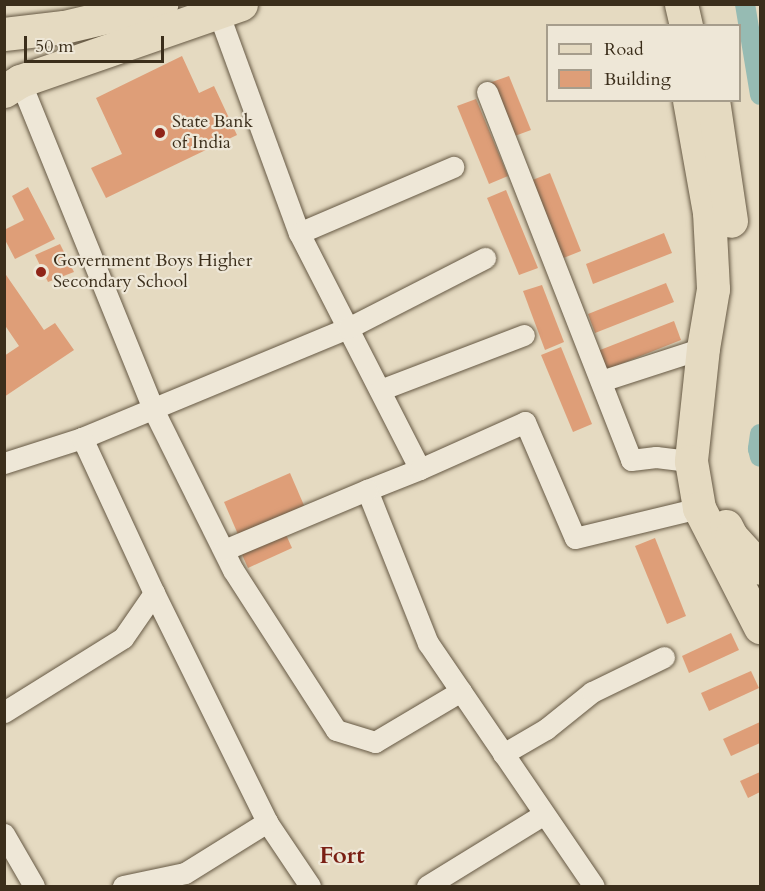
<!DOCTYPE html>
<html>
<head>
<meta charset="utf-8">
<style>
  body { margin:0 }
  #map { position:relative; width:765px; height:891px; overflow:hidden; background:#e5dac1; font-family:Cardo,serif }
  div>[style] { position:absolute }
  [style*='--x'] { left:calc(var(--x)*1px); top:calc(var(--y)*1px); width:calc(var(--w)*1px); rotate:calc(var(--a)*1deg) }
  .canal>* { height:20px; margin:-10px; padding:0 10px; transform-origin:10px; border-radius:10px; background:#96bbb3 }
  .building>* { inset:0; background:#de9e78 }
  .roads { filter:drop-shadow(0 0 2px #665944) drop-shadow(0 0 2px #665944) }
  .minor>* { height:21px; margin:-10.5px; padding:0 10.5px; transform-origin:10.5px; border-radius:10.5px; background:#eee7d7 }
  .primary>* { height:33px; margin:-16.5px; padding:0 16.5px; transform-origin:16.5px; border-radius:16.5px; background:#e5dac1 }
  .dots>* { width:16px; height:16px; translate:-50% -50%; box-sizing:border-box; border:3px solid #eee7d7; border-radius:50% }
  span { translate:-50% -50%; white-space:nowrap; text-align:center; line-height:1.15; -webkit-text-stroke:4.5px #eee7d7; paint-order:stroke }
  .poi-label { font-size:18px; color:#3b2e1b }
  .left { translate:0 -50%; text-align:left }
  .district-label { font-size:24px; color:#7a1f14; font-weight:700 }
  .frame { position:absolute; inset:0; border:6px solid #3b2e1b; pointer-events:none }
  .legend { position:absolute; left:546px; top:24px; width:195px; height:78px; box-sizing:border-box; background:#eee7d7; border:2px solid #a69d8c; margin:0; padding:8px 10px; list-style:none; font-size:18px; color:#3b2e1b }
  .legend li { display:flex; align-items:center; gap:12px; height:30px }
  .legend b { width:30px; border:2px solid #a69d8c }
  .scale { position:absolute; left:24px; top:36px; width:140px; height:27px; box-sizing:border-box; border:3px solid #3b2e1b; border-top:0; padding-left:8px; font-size:18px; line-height:21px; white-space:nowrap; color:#3b2e1b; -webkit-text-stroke:4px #eee7d7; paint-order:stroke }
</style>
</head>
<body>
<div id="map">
  <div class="canal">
    <div style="--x:745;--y:4;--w:92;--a:80.6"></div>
    <div style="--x:760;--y:434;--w:15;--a:98"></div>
    <div style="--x:758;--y:449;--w:8;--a:76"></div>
  </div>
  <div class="building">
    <div style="clip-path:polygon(182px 56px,199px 93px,214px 86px,237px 135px,106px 198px,91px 168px,122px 154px,96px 98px)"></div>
    <div style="clip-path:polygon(509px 76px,531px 130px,512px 137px,489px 83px)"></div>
    <div style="clip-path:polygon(476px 99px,508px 176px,489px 184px,457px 106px)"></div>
    <div style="clip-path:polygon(550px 173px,581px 251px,561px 259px,530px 181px)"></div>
    <div style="clip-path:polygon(28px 187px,55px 239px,15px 259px,4px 238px,4px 230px,24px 220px,12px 196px)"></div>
    <div style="clip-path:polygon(506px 190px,538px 268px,519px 275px,487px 198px)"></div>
    <div style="clip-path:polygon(664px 233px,672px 253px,593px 284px,586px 264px)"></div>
    <div style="clip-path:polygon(60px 244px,74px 272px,48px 282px,35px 255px)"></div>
    <div style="clip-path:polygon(4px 272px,44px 330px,55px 323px,74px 350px,4px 397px,4px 356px,19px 346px,4px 324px)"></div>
    <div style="clip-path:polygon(666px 283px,674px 302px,595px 333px,588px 314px)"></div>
    <div style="clip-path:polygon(542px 285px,564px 342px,545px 350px,523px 291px)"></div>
    <div style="clip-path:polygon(674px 321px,681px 340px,603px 371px,595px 352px)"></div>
    <div style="clip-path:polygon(561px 347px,592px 424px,573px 432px,541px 355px)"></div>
    <div style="clip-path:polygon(290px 473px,306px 510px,240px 539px,224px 502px)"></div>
    <div style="clip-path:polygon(283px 528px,292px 548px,248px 568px,239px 548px)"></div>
    <div style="clip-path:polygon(655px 538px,686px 616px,667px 624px,635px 546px)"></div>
    <div style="clip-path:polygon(731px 633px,739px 650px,689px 673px,682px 656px)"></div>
    <div style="clip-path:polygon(751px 671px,759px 688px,709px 711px,701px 693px)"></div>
    <div style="clip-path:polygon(760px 722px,760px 743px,731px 756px,723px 739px)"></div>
    <div style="clip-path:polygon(760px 772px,760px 792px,748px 798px,740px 781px)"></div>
  </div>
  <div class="roads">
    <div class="minor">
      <div style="--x:218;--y:12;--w:235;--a:69.9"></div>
      <div style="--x:299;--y:233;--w:265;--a:62.9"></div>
      <div style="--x:420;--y:469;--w:57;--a:158.4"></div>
      <div style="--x:367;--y:490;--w:165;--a:68.3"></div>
      <div style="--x:428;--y:643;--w:294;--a:55.7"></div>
      <div style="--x:20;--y:81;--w:354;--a:67.9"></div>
      <div style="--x:153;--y:409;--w:180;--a:63.6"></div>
      <div style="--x:233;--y:570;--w:190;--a:57.2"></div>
      <div style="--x:336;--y:730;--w:41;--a:17.1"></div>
      <div style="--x:375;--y:742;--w:100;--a:-30.7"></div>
      <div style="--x:487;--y:92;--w:395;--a:68.6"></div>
      <div style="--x:631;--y:460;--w:25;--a:-7"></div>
      <div style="--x:656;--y:457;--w:35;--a:7"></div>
      <div style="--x:299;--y:233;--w:168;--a:-23.2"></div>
      <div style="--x:601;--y:381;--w:107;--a:-17.9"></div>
      <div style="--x:380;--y:390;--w:154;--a:-20.9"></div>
      <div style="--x:4;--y:463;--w:82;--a:-17.8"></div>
      <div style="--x:82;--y:438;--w:288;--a:-22.5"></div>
      <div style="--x:348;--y:328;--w:154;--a:-27.1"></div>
      <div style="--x:420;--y:469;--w:115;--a:-24.1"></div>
      <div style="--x:525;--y:422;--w:126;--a:66.7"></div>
      <div style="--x:575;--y:538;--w:128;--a:-13.6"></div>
      <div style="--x:224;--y:550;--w:155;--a:-22.8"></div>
      <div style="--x:154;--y:593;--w:255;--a:63.7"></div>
      <div style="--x:267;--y:822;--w:77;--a:56.1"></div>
      <div style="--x:4;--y:712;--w:140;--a:-31.9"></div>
      <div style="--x:123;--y:638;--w:55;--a:-55.4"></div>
      <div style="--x:154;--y:593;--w:171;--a:-114.9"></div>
      <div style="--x:503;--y:754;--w:50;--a:-30.2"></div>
      <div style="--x:546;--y:729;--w:59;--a:-38.8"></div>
      <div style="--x:592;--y:692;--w:80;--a:-25.9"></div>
      <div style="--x:4;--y:834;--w:60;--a:60"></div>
      <div style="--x:123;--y:886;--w:63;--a:-11.8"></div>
      <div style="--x:185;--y:873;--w:97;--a:-31.9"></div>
      <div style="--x:427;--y:886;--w:137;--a:-31.6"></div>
    </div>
    <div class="primary">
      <div style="--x:681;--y:4;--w:23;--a:77"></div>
      <div style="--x:4;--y:34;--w:60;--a:-6.7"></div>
      <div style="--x:64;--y:27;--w:100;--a:-13.3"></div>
      <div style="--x:4;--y:91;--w:19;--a:-32"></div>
      <div style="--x:20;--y:81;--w:234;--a:-19.2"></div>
      <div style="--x:689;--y:100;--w:114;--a:79.9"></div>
      <div style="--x:709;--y:212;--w:77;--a:87"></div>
      <div style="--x:713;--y:289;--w:60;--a:99.6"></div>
      <div style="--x:703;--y:348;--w:114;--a:96.1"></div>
      <div style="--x:691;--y:461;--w:48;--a:80.3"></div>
      <div style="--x:699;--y:508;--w:134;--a:62.9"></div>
      <div style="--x:713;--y:100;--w:122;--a:81.5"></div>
      <div style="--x:726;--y:526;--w:11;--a:63"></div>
      <div style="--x:731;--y:536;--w:43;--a:47.8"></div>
    </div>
  </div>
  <div class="dots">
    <div style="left:160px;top:133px;background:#8f2418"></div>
    <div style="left:41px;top:272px;background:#8f2418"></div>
  </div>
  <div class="poi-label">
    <span class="left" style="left:172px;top:133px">State Bank<br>of India</span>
    <span class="left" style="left:53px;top:272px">Government Boys Higher<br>Secondary School</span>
  </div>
  <div class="district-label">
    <span style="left:342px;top:856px">Fort</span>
  </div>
  <div class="frame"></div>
  <ul class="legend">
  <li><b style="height:8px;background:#e5dac1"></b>Road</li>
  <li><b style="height:16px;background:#de9e78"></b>Building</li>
  </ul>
  <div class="scale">50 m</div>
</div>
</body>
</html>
